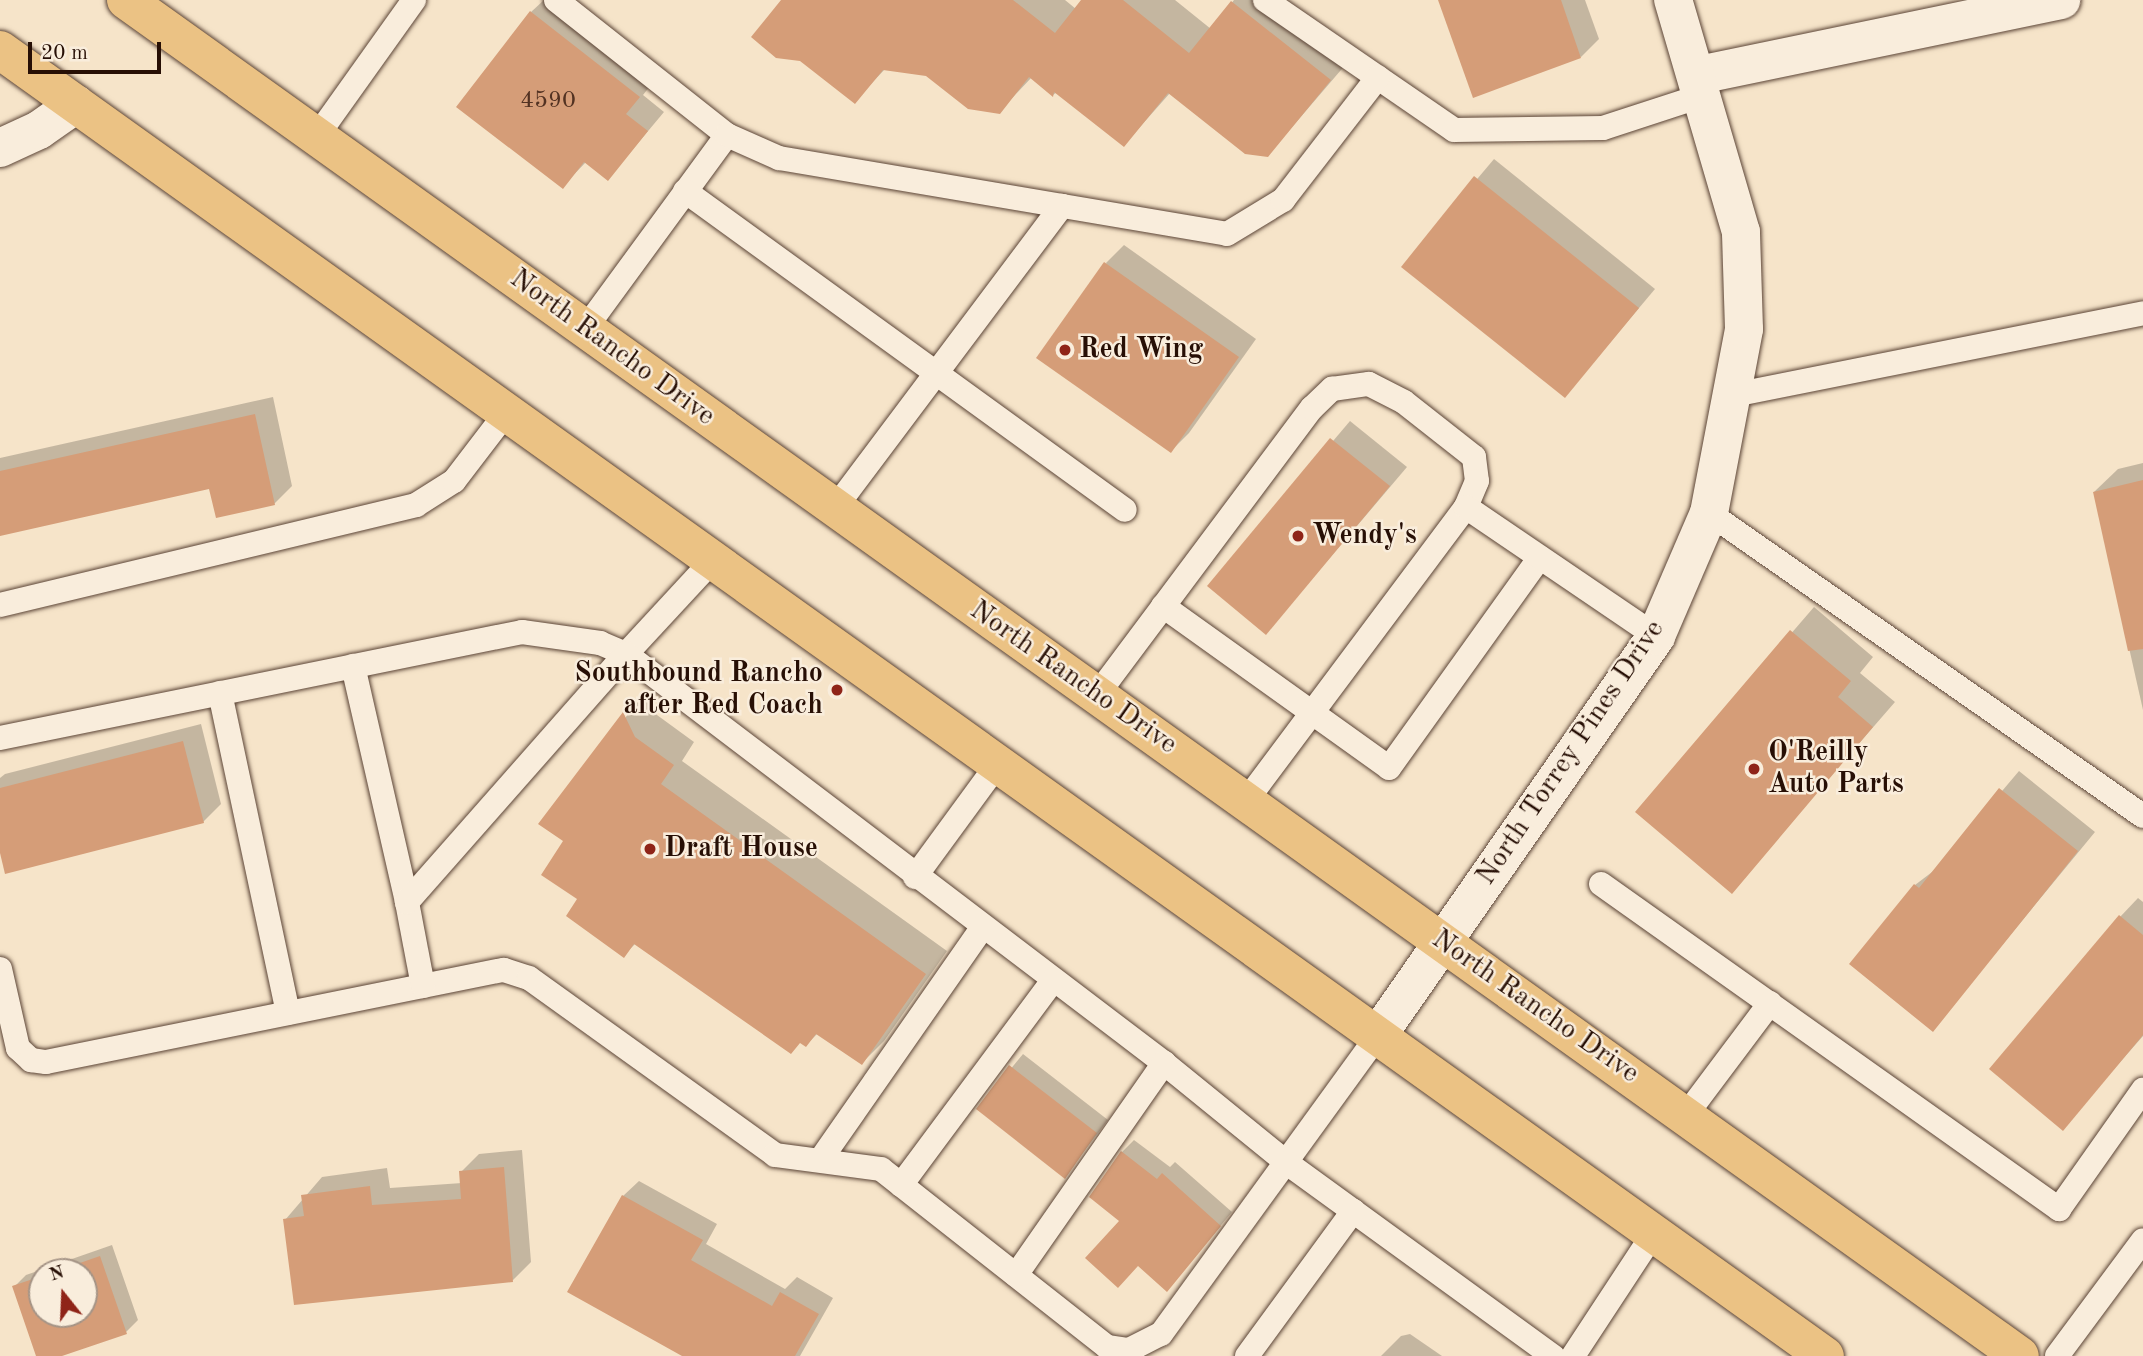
<!DOCTYPE html>
<html>
<head>
<meta charset="utf-8">
<style>
  body { margin:0 }
  #map { position:relative; width:2143px; height:1356px; overflow:hidden; background:#f6e4c9; font-family:"Old Standard TT",serif }
  div>[style] { position:absolute }
  [style*='--x'] { left:calc(var(--x)*1px); top:calc(var(--y)*1px); width:calc(var(--w)*1px); rotate:calc(var(--a)*1deg) }
  .shadow>* { inset:0; background:#0003 }
  .building>* { inset:0; background:#d59d78 }
  .roads { filter:drop-shadow(0 0 2px #5b4436) drop-shadow(0 0 2px #5b4436) }
  .lane>* { height:24px; margin:-12px; padding:0 12px; transform-origin:12px; border-radius:12px; background:#f9eddc }
  .street>* { height:38px; margin:-19px; padding:0 19px; transform-origin:19px; border-radius:19px; background:#f9eddc }
  .secondary>* { height:38px; margin:-19px; padding:0 19px; transform-origin:19px; border-radius:19px; background:#f9eddc }
  .primary>* { height:38px; margin:-19px; padding:0 19px; transform-origin:19px; border-radius:19px; background:#ebc284 }
  .dots>* { width:19px; height:19px; translate:-50% -50%; box-sizing:border-box; border:4px solid #f9eddc; border-radius:50% }
  span { translate:-50% -50%; white-space:nowrap; text-align:center; line-height:1.15; -webkit-text-stroke:5px #f9eddc; paint-order:stroke }
  .number-label { font-size:24px; color:#523222 }
  .number-label span { -webkit-text-stroke-width:0 }
  .street-label { font-size:28px; color:#270f05 }
  .poi-label { font-size:28px; color:#270f05; font-weight:700 }
  .left { translate:0 -50%; text-align:left }
  .right { translate:-100% -50%; text-align:right }
  .north { position:absolute; left:28px; top:1258px; width:70px; height:70px; box-sizing:border-box; background:#f9eddc; border:2px solid #a59486; border-radius:50%; rotate:342deg; font-size:19px; font-weight:700; line-height:28px; text-align:center; color:#270f05 }
  .north::after { content:''; display:block; margin:auto; width:24px; height:32px; background:#8f2418; clip-path:polygon(50% 0,100% 100%,50% 72%,0 100%) }
  .scale { position:absolute; left:28px; top:42px; width:133px; height:32px; box-sizing:border-box; border:4px solid #270f05; border-top:0; padding-left:9px; font-size:21px; line-height:24px; white-space:nowrap; color:#270f05; -webkit-text-stroke:5px #f9eddc; paint-order:stroke }
</style>
</head>
<body>
<div id="map">
  <div class="shadow">
    <div style="clip-path:polygon(544px 0,557px 0,657px 77px,643px 95px,664px 112px,608px 179px,586px 162px,562px 187px,531px 12px)"></div>
    <div style="clip-path:polygon(783px 0,1065px 0,1076px 9px,1083px 0,1175px 0,1211px 29px,1234px 0,1283px 0,1353px 56px,1268px 155px,1170px 93px,1124px 145px,1057px 92px,1053px 95px,1032px 77px,999px 112px,926px 74px,886px 68px,854px 102px)"></div>
    <div style="clip-path:polygon(1440px 0,1585px 0,1599px 39px,1581px 57px)"></div>
    <div style="clip-path:polygon(1494px 159px,1655px 289px,1565px 396px,1403px 267px)"></div>
    <div style="clip-path:polygon(1124px 245px,1256px 339px,1189px 433px,1171px 451px,1106px 263px)"></div>
    <div style="clip-path:polygon(273px 397px,292px 486px,274px 504px,210px 487px,0 534px,0 458px)"></div>
    <div style="clip-path:polygon(1350px 421px,1407px 467px,1266px 633px,1210px 586px)"></div>
    <div style="clip-path:polygon(2143px 463px,2143px 710px,2094px 492px,2118px 469px)"></div>
    <div style="clip-path:polygon(1814px 607px,1873px 657px,1860px 673px,1895px 702px,1731px 891px,1637px 812px)"></div>
    <div style="clip-path:polygon(646px 692px,657px 715px,694px 742px,682px 761px,947px 951px,884px 1041px,862px 1063px,818px 1033px,806px 1045px,636px 943px,624px 955px,579px 898px,566px 841px,540px 824px)"></div>
    <div style="clip-path:polygon(201px 724px,221px 804px,203px 822px,0 846px,0 778px,5px 774px)"></div>
    <div style="clip-path:polygon(2019px 771px,2095px 832px,1933px 1029px,1915px 885px,1936px 869px)"></div>
    <div style="clip-path:polygon(2138px 898px,2143px 902px,2143px 1036px,2062px 1128px,2120px 917px)"></div>
    <div style="clip-path:polygon(1023px 1054px,1108px 1120px,1065px 1176px,978px 1109px)"></div>
    <div style="clip-path:polygon(1134px 1140px,1170px 1167px,1175px 1162px,1232px 1212px,1167px 1290px,1122px 1220px,1122px 1152px)"></div>
    <div style="clip-path:polygon(522px 1150px,531px 1262px,513px 1280px,285px 1220px,322px 1177px,387px 1168px,390px 1188px,462px 1183px,461px 1172px,479px 1154px)"></div>
    <div style="clip-path:polygon(639px 1181px,717px 1224px,706px 1244px,785px 1289px,797px 1277px,833px 1298px,800px 1356px,684px 1356px,623px 1196px)"></div>
    <div style="clip-path:polygon(evenodd,112px 1245px,138px 1320px,126px 1332px,56px 1356px,37px 1356px,14px 1287px,26px 1275px,112px 1245px,42px 1272px,84px 1272px,84px 1314px,42px 1314px,42px 1272px)"></div>
    <div style="clip-path:polygon(1410px 1334px,1442px 1356px,1381px 1356px,1401px 1336px)"></div>
  </div>
  <div class="building">
    <div style="clip-path:polygon(781px 0,1013px 0,1055px 33px,1081px 0,1123px 0,1189px 53px,1231px 1px,1331px 80px,1268px 157px,1245px 154px,1168px 93px,1124px 147px,1054px 92px,1053px 97px,1029px 77px,1000px 114px,968px 109px,926px 76px,883px 70px,855px 104px,800px 61px,776px 58px,751px 37px)"></div>
    <div style="clip-path:polygon(1438px 0,1561px 0,1581px 58px,1473px 98px)"></div>
    <div style="clip-path:polygon(530px 11px,640px 97px,626px 114px,648px 131px,608px 181px,584px 162px,563px 189px,456px 107px)"></div>
    <div style="clip-path:polygon(1474px 176px,1639px 308px,1565px 398px,1401px 267px)"></div>
    <div style="clip-path:polygon(1104px 262px,1239px 357px,1171px 453px,1036px 358px)"></div>
    <div style="clip-path:polygon(255px 414px,275px 505px,216px 518px,209px 489px,0 536px,0 471px)"></div>
    <div style="clip-path:polygon(1330px 438px,1390px 486px,1266px 635px,1207px 586px)"></div>
    <div style="clip-path:polygon(2143px 480px,2143px 649px,2128px 651px,2093px 492px)"></div>
    <div style="clip-path:polygon(1790px 630px,1851px 681px,1838px 697px,1873px 727px,1732px 894px,1635px 812px)"></div>
    <div style="clip-path:polygon(623px 712px,635px 737px,674px 765px,661px 784px,926px 974px,862px 1065px,816px 1034px,806px 1047px,800px 1043px,791px 1054px,634px 944px,624px 958px,566px 916px,577px 899px,541px 875px,563px 841px,538px 824px)"></div>
    <div style="clip-path:polygon(183px 741px,204px 823px,5px 874px,0 853px,0 788px)"></div>
    <div style="clip-path:polygon(1999px 788px,2078px 851px,1933px 1032px,1849px 964px,1914px 884px,1919px 888px)"></div>
    <div style="clip-path:polygon(2119px 915px,2143px 935px,2143px 1035px,2063px 1131px,1989px 1069px)"></div>
    <div style="clip-path:polygon(1009px 1065px,1097px 1133px,1065px 1179px,976px 1109px)"></div>
    <div style="clip-path:polygon(1121px 1151px,1157px 1179px,1162px 1173px,1221px 1226px,1167px 1292px,1138px 1266px,1118px 1288px,1085px 1258px,1119px 1221px,1089px 1197px)"></div>
    <div style="clip-path:polygon(504px 1167px,513px 1282px,294px 1305px,283px 1219px,304px 1216px,301px 1195px,370px 1186px,372px 1205px,461px 1199px,459px 1171px)"></div>
    <div style="clip-path:polygon(622px 1195px,703px 1240px,691px 1260px,772px 1306px,780px 1292px,819px 1314px,795px 1356px,682px 1356px,567px 1292px)"></div>
    <div style="clip-path:polygon(100px 1256px,127px 1334px,62px 1356px,36px 1356px,12px 1286px,42px 1276px,42px 1314px,84px 1314px,84px 1272px,54px 1272px)"></div>
  </div>
  <div class="roads">
    <div class="lane">
      <div style="--x:556;--y:0;--w:218;--a:38.3"></div>
      <div style="--x:727;--y:135;--w:240;--a:126.2"></div>
      <div style="--x:1265;--y:0;--w:229;--a:34.5"></div>
      <div style="--x:1454;--y:130;--w:149;--a:-0.8"></div>
      <div style="--x:1603;--y:128;--w:106;--a:-18.1"></div>
      <div style="--x:727;--y:135;--w:57;--a:23.9"></div>
      <div style="--x:779;--y:158;--w:454;--a:9.6"></div>
      <div style="--x:1227;--y:234;--w:66;--a:-31.3"></div>
      <div style="--x:1283;--y:200;--w:155;--a:-52.3"></div>
      <div style="--x:317;--y:136;--w:167;--a:-54.5"></div>
      <div style="--x:685;--y:191;--w:543;--a:35.94"></div>
      <div style="--x:1734;--y:395;--w:417;--a:-11.3"></div>
      <div style="--x:835;--y:508;--w:378;--a:-53.1"></div>
      <div style="--x:1709;--y:513;--w:529;--a:34.92"></div>
      <div style="--x:0;--y:605;--w:428;--a:-13.5"></div>
      <div style="--x:416;--y:505;--w:45;--a:-32.3"></div>
      <div style="--x:454;--y:481;--w:86;--a:-52.6"></div>
      <div style="--x:1163;--y:606;--w:278;--a:35.6"></div>
      <div style="--x:1389;--y:768;--w:259;--a:-54.4"></div>
      <div style="--x:353;--y:666;--w:242;--a:77.1"></div>
      <div style="--x:220;--y:693;--w:327;--a:78"></div>
      <div style="--x:1097;--y:695;--w:359;--a:-53.2"></div>
      <div style="--x:1312;--y:408;--w:28;--a:-44"></div>
      <div style="--x:1332;--y:389;--w:37;--a:-8"></div>
      <div style="--x:1369;--y:384;--w:39;--a:27"></div>
      <div style="--x:1404;--y:402;--w:89;--a:38.2"></div>
      <div style="--x:1474;--y:457;--w:24;--a:83"></div>
      <div style="--x:1477;--y:481;--w:28;--a:113"></div>
      <div style="--x:0;--y:738;--w:533;--a:-11.48"></div>
      <div style="--x:522;--y:632;--w:79;--a:8"></div>
      <div style="--x:600;--y:643;--w:28;--a:23"></div>
      <div style="--x:626;--y:654;--w:127;--a:-47.2"></div>
      <div style="--x:1246;--y:801;--w:367;--a:-53.2"></div>
      <div style="--x:1466;--y:507;--w:230;--a:34.2"></div>
      <div style="--x:915;--y:877;--w:139;--a:-53.8"></div>
      <div style="--x:1601;--y:884;--w:562;--a:35.36"></div>
      <div style="--x:2059;--y:1209;--w:146;--a:-54.8"></div>
      <div style="--x:0;--y:969;--w:81;--a:77.2"></div>
      <div style="--x:18;--y:1048;--w:18;--a:43"></div>
      <div style="--x:31;--y:1060;--w:15;--a:8"></div>
      <div style="--x:46;--y:1062;--w:467;--a:-11.4"></div>
      <div style="--x:504;--y:970;--w:26;--a:18"></div>
      <div style="--x:529;--y:978;--w:303;--a:35.7"></div>
      <div style="--x:775;--y:1155;--w:107;--a:7.5"></div>
      <div style="--x:881;--y:1169;--w:288;--a:38.2"></div>
      <div style="--x:1107;--y:1347;--w:22;--a:8"></div>
      <div style="--x:1129;--y:1350;--w:36;--a:-27"></div>
      <div style="--x:1161;--y:1334;--w:369;--a:-54"></div>
      <div style="--x:423;--y:986;--w:86;--a:-100.8"></div>
      <div style="--x:407;--y:902;--w:331;--a:-48.6"></div>
      <div style="--x:626;--y:654;--w:676;--a:37.24"></div>
      <div style="--x:1164;--y:1063;--w:159;--a:39.1"></div>
      <div style="--x:1287;--y:1163;--w:329;--a:36"></div>
      <div style="--x:1686;--y:1115;--w:140;--a:-53.1"></div>
      <div style="--x:821;--y:1159;--w:282;--a:-55.1"></div>
      <div style="--x:901;--y:1185;--w:255;--a:-53.4"></div>
      <div style="--x:1016;--y:1275;--w:259;--a:-55.1"></div>
      <div style="--x:1247;--y:1356;--w:180;--a:-53.8"></div>
      <div style="--x:1573;--y:1356;--w:146;--a:-56.7"></div>
      <div style="--x:2057;--y:1356;--w:144;--a:-53.4"></div>
    </div>
    <div class="street">
      <div style="--x:1699;--y:75;--w:370;--a:-11.7"></div>
      <div style="--x:0;--y:148;--w:43;--a:-24.8"></div>
      <div style="--x:39;--y:130;--w:45;--a:-35.1"></div>
    </div>
    <div class="secondary">
      <div style="--x:1378;--y:1035;--w:486;--a:-55.1"></div>
      <div style="--x:1656;--y:636;--w:134;--a:-66.7"></div>
      <div style="--x:1709;--y:513;--w:187;--a:-79.2"></div>
      <div style="--x:1744;--y:329;--w:97;--a:-91.8"></div>
      <div style="--x:1741;--y:232;--w:242;--a:-106.3"></div>
    </div>
    <div class="primary">
      <div style="--x:126;--y:0;--w:2329;--a:35.6"></div>
      <div style="--x:0;--y:50;--w:2244;--a:35.59"></div>
    </div>
  </div>
  <div class="dots">
    <div style="left:1065px;top:350px;background:#8f2418"></div>
    <div style="left:1298px;top:536px;background:#8f2418"></div>
    <div style="left:837px;top:690px;background:#8f2418"></div>
    <div style="left:1754px;top:769px;background:#8f2418"></div>
    <div style="left:650px;top:849px;background:#8f2418"></div>
  </div>
  <div class="number-label">
    <span style="left:548px;top:102px">4590</span>
  </div>
  <div class="street-label">
    <span style="left:612px;top:348px;rotate:36deg">North Rancho Drive</span>
    <span style="left:1073px;top:678px;rotate:35deg">North Rancho Drive</span>
    <span style="left:1571px;top:753px;rotate:-56deg">North Torrey Pines Drive</span>
    <span style="left:1535px;top:1007px;rotate:35deg">North Rancho Drive</span>
  </div>
  <div class="poi-label">
    <span class="left" style="left:1079px;top:350px">Red Wing</span>
    <span class="left" style="left:1312px;top:536px">Wendy's</span>
    <span class="right" style="left:823px;top:690px">Southbound Rancho<br>after Red Coach</span>
    <span class="left" style="left:1768px;top:769px">O'Reilly<br>Auto Parts</span>
    <span class="left" style="left:664px;top:849px">Draft House</span>
  </div>
  <div class="north">N</div>
  <div class="scale">20 m</div>
</div>
</body>
</html>
